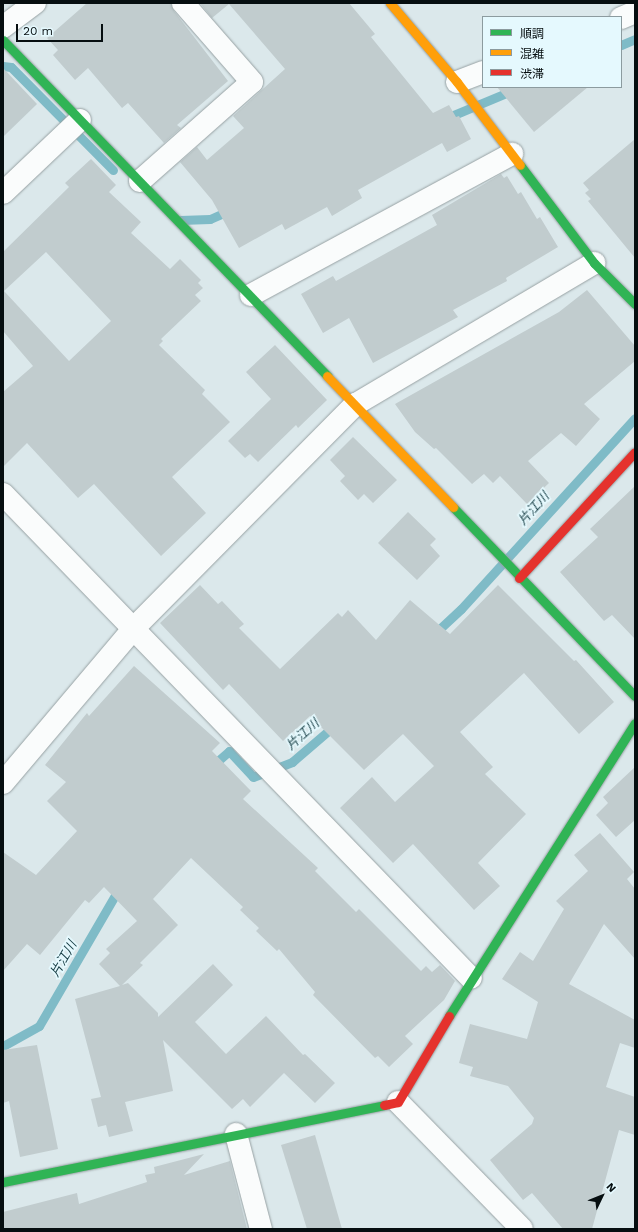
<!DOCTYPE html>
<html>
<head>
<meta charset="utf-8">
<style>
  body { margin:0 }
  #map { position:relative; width:638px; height:1232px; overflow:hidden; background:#dbe8eb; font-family:"Work Sans","Noto Sans JP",sans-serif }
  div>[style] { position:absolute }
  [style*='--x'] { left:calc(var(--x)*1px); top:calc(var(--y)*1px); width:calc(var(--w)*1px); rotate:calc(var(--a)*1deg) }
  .stream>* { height:9px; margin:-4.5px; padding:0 4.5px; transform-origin:4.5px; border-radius:4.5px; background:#7fbbc7 }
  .building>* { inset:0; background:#c1ccce }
  .roads { filter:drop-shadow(0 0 1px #97a1a3) drop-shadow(0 0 1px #97a1a3) }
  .street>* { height:22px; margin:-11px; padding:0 11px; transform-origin:11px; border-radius:11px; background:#fafcfc }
  .fast>* { height:9px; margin:-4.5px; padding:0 4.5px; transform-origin:4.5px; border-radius:4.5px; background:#30b455 }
  .slow>* { height:9px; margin:-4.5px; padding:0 4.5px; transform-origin:4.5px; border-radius:4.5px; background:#ff9f0a }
  .jam>* { height:9px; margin:-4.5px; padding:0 4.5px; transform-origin:4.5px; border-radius:4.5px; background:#e5322d }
  span { translate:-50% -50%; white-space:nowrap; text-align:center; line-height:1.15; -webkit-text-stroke:3.5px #e5f9fe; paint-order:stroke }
  .water-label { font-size:13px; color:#183e45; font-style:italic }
  .frame { position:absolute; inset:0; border:4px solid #060e10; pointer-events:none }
  .legend { position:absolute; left:482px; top:16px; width:140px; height:72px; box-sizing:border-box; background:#e5f9fe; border:1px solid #8c9b9f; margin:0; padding:5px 7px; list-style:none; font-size:12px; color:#060e10 }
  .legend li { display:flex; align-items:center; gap:8px; height:20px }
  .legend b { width:20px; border:1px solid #8c9b9f }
  .north { position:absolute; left:582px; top:1176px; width:40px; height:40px; -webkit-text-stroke:3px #e5f9fe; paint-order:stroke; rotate:47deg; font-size:11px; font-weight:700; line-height:16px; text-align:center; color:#060e10 }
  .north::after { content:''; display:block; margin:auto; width:14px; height:18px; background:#060e10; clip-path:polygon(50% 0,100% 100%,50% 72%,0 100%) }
  .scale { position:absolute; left:16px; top:24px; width:87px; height:18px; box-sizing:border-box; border:2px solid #060e10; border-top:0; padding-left:5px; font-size:12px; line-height:14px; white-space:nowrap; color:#060e10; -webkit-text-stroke:3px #e5f9fe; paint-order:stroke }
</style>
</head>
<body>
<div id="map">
  <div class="stream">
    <div style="--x:621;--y:45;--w:15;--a:-23"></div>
    <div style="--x:3;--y:66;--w:8;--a:7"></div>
    <div style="--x:11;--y:67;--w:145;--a:45.3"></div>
    <div style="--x:444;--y:119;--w:83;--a:-22.6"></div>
    <div style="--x:180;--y:220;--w:30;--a:-2"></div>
    <div style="--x:210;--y:219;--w:22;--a:-24"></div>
    <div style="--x:433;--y:635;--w:38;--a:-43"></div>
    <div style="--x:461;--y:609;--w:258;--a:-47.7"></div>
    <div style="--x:212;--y:766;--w:23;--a:-41"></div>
    <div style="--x:229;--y:751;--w:35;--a:47"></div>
    <div style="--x:253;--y:777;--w:42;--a:-21"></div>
    <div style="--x:292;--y:762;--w:57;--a:-40.7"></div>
    <div style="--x:3;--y:1046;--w:41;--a:-29.1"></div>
    <div style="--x:39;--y:1026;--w:161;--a:-59.8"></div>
  </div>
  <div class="building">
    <div style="clip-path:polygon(87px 3px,171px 3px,174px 11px,228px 81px,177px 125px,181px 128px,164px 143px,128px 103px,122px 108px,88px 68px,75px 80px,53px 55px,58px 50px,47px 38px)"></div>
    <div style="clip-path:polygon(200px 3px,349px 3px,375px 34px,371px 37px,433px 113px,449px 105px,456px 117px,459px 116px,471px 139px,447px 152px,442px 143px,358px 190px,362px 198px,332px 216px,327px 207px,285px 230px,282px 224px,239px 248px,212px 200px,180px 162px,197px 147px,207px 160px,244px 128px,233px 116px,285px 69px,229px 4px,212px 18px)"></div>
    <div style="clip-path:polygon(3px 68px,37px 104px,3px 137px)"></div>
    <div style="clip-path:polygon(497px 87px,588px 87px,534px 132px)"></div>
    <div style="clip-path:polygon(635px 139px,635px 258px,588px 201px,591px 199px,585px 193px,589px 190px,583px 183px)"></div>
    <div style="clip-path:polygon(evenodd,91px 159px,116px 185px,109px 192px,141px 222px,131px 233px,170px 269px,180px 259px,201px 280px,198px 283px,203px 288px,195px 295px,201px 301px,161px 339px,163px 341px,159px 345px,205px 390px,202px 394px,230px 422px,172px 477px,206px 513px,161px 556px,94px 484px,78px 498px,27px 443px,3px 467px,3px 392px,33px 366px,3px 331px,3px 252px,69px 187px,65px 183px,91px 159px,46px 252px,111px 321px,69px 361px,4px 291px,46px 252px)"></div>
    <div style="clip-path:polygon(501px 174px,504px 178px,507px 176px,518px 194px,521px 192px,537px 219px,540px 217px,558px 247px,506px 278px,507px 281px,453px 310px,458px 317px,373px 363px,349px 318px,323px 333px,301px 294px,333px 276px,336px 281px,437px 225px,432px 215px)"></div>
    <div style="clip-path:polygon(587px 290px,635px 346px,635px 361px,584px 404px,600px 419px,576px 446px,561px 433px,528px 461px,549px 483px,527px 504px,500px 476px,493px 483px,484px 474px,472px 484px,436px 448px,434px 449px,415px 432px,395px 404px,559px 312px)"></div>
    <div style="clip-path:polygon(275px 345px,327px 400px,298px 428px,296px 425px,258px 462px,250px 454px,245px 458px,228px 441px,271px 399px,246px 372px)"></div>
    <div style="clip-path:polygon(353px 437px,397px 480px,373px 503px,364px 494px,358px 500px,340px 481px,345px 476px,330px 460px)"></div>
    <div style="clip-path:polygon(635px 486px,635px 639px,612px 615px,604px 621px,560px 572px,598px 537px,590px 529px)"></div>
    <div style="clip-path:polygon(408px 512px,436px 539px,430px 545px,440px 556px,417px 580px,378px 543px)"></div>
    <div style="clip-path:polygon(200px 585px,218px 604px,222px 601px,244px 624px,239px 628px,280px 669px,338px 613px,342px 617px,348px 610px,376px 640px,410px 600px,450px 634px,498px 585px,574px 661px,576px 660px,614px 702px,579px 734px,524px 673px,460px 732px,493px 767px,485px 774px,526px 814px,478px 863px,500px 886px,474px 910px,413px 844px,393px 863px,340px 808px,372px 777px,395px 802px,434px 766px,403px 734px,364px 770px,310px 716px,283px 741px,229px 684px,223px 690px,160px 623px)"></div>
    <div style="clip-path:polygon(134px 666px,220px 743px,212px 751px,251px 791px,243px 799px,318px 868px,315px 871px,356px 912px,359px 909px,421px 971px,426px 966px,432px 972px,440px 965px,455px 981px,444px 1000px,405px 1036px,413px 1044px,389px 1067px,378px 1056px,375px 1058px,313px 995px,315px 992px,279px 949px,277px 951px,256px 931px,259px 928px,240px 910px,243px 907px,191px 858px,153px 899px,178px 925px,140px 963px,143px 965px,122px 985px,128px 983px,158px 1013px,158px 1017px,213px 964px,233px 985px,195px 1022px,226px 1054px,266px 1016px,303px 1055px,305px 1054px,335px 1083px,315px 1103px,284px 1073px,250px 1107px,243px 1099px,232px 1109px,163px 1040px,173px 1091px,125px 1102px,133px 1131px,109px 1137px,106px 1125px,98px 1127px,91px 1099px,101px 1097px,75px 999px,120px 986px,99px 964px,110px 953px,106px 949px,137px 921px,104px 887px,89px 903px,85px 900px,40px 955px,27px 944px,3px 971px,3px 852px,36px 875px,77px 831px,47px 801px,66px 782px,45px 765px,87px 713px,89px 716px)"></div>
    <div style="clip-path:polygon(635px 767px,635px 820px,616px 837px,596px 815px,608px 803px,603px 797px)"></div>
    <div style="clip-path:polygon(600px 833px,634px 872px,627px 879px,635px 889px,635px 959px,604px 924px,569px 984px,635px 1020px,635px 1048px,620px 1043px,606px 1087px,635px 1097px,635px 1135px,619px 1130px,592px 1229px,563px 1229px,532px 1193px,523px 1200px,490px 1160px,532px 1124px,534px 1118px,508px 1086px,470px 1076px,473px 1067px,459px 1063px,470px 1024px,527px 1039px,538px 1002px,502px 979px,520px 952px,533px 961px,564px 909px,556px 901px,588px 871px,574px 855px)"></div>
    <div style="clip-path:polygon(37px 1045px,58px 1149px,20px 1157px,9px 1101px,3px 1103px,3px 1050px)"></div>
    <div style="clip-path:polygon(315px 1135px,342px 1229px,307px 1229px,281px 1145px)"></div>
    <div style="clip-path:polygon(204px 1154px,184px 1175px,230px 1161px,247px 1229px,3px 1229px,3px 1212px,77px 1193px,79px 1204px,147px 1182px,145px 1175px,155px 1173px,154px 1167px)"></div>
  </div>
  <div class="roads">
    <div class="street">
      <div style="--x:621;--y:18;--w:15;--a:-23"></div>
      <div style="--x:3;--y:27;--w:40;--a:-37"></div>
      <div style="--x:457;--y:82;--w:28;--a:-21"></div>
      <div style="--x:140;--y:181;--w:149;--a:-41.5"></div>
      <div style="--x:252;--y:82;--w:105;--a:-131.1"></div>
      <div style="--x:3;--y:193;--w:106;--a:-43.5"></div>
      <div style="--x:251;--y:295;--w:297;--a:-28.4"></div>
      <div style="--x:3;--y:494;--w:673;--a:45.96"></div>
      <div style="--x:3;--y:783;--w:202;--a:-49.8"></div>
      <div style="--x:133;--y:629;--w:317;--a:-45.3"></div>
      <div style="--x:356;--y:404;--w:277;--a:-30.6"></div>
      <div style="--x:398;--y:1102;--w:177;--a:45.7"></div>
      <div style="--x:236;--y:1134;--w:98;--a:75.3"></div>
    </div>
    <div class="fast">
      <div style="--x:3;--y:40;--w:467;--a:46"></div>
      <div style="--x:520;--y:165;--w:123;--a:52.9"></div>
      <div style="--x:594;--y:263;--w:58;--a:45"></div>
      <div style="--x:453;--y:507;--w:262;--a:46.1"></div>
      <div style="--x:449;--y:1016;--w:347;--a:-57.6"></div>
      <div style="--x:3;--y:1182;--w:389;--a:-11.4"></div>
    </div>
    <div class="slow">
      <div style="--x:390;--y:3;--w:104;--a:49.7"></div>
      <div style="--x:457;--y:82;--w:104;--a:52.8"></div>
      <div style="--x:327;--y:376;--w:182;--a:46.1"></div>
    </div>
    <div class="jam">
      <div style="--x:519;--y:578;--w:171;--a:-47.4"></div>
      <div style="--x:384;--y:1105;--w:14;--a:-12"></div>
      <div style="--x:398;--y:1102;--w:100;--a:-59.3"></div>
    </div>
  </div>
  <div class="water-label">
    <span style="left:534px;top:509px;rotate:-48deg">片江川</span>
    <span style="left:303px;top:735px;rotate:-42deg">片江川</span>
    <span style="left:64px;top:959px;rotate:-60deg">片江川</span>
  </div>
  <div class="frame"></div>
  <ul class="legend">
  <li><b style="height:5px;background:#30b455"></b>順調</li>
  <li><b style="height:5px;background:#ff9f0a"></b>混雑</li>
  <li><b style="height:5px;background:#e5322d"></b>渋滞</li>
  </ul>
  <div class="north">N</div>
  <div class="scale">20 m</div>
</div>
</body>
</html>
